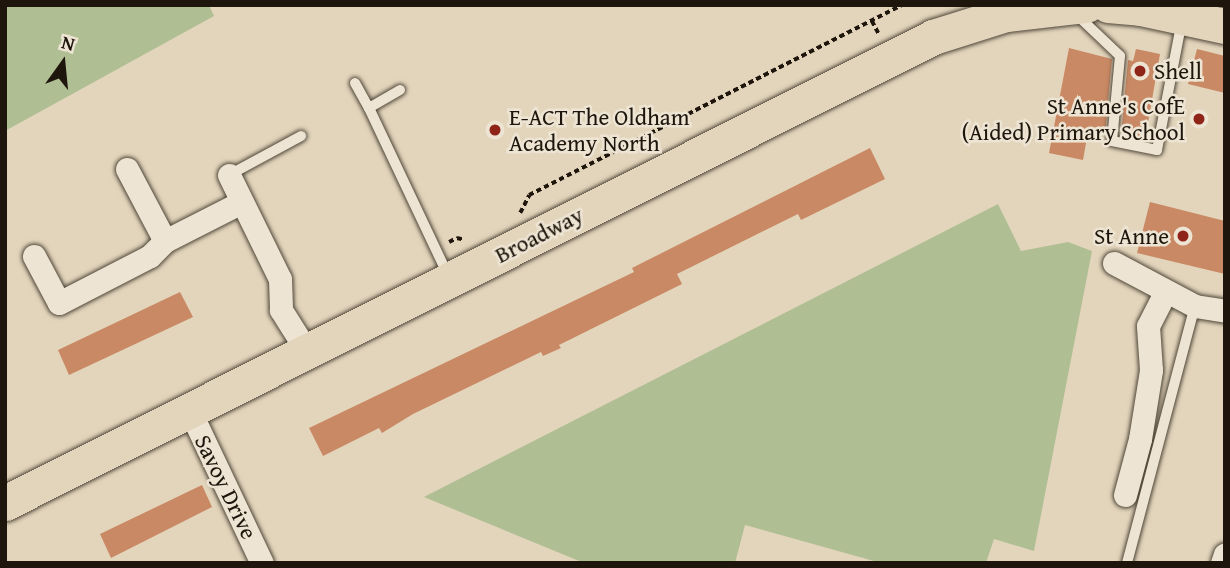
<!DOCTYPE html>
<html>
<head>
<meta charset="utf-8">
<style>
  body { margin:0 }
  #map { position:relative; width:1230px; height:568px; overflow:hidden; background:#e3d5bc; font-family:"Gentium Book Plus",serif }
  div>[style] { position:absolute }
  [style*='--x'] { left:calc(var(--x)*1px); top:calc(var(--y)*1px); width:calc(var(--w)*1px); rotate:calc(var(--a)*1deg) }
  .green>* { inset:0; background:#b0be93 }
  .building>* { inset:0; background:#c98964 }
  .path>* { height:3.5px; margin-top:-1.75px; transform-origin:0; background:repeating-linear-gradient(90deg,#1e160c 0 5px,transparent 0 8.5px) }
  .roads { filter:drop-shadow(0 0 2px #4f4638) drop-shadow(0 0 2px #4f4638) }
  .lane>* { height:10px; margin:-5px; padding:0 5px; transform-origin:5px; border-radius:5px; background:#ede4d3 }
  .street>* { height:23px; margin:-11.5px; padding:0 11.5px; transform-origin:11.5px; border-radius:11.5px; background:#ede4d3 }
  .primary>* { height:35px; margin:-17.5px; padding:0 17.5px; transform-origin:17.5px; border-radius:17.5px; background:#e3d5bc }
  .dots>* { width:19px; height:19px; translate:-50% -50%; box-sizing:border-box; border:4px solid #ede4d3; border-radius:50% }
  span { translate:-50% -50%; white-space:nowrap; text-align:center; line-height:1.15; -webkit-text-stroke:5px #ede4d3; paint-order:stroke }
  .poi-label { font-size:23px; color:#1e160c }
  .left { translate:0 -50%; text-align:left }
  .right { translate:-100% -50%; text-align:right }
  .street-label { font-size:23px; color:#1e160c }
  .frame { position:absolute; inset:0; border:7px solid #1e160c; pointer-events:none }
  .north { position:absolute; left:28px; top:28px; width:70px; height:70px; -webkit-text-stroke:5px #ede4d3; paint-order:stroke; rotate:15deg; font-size:19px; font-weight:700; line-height:28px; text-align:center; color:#1e160c }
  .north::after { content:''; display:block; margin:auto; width:24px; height:32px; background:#1e160c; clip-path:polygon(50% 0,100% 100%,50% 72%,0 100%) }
</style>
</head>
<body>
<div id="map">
  <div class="green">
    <div style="clip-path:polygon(5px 5px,209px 5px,214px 16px,5px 131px)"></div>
    <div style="clip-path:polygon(998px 204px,1021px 251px,1068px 242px,1092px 251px,1034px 551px,994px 539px,986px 563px,881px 563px,745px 525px,735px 563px,584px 563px,424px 497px)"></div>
  </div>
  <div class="building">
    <div style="clip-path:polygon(1069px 48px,1112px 59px,1105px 135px,1088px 132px,1083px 160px,1049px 153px)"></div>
    <div style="clip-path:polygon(1136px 49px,1160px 54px,1145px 140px,1121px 135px,1128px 60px,1133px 61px)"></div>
    <div style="clip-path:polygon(1197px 49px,1225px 56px,1225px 93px,1188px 84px)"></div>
    <div style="clip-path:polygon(870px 148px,885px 179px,801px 220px,798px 214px,677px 274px,682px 284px,559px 345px,561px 348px,543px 356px,541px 352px,413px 414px,382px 433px,379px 428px,323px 456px,309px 428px,634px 272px,632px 268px)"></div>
    <div style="clip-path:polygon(1150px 202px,1225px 221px,1225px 274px,1137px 253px)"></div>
    <div style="clip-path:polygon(180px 292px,193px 317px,69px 375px,58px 350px)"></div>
    <div style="clip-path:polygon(202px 485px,212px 507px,111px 558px,100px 534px)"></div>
  </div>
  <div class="path">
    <div style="--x:872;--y:21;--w:15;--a:62"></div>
    <div style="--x:520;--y:213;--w:20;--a:-63"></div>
    <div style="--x:529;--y:195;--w:419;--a:-27"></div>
    <div style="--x:449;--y:242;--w:9;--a:-27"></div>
    <div style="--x:457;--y:238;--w:8;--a:14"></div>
  </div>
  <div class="roads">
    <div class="lane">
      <div style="--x:1077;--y:15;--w:59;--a:43.6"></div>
      <div style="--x:1120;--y:56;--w:85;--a:95.4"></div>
      <div style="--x:1112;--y:141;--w:46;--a:11.3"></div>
      <div style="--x:1157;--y:150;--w:132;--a:-79.1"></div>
      <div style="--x:355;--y:83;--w:29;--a:61"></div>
      <div style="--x:400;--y:90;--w:36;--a:150"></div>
      <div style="--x:369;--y:108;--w:187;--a:64.7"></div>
      <div style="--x:229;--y:175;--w:82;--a:-28.4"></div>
      <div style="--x:1127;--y:563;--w:266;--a:-75.2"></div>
    </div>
    <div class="street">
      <div style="--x:127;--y:169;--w:81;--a:62.2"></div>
      <div style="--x:229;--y:175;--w:116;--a:63.9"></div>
      <div style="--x:280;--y:279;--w:31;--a:88"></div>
      <div style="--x:281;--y:310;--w:51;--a:57.9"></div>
      <div style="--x:34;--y:256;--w:53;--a:62"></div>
      <div style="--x:59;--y:303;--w:102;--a:-27.3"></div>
      <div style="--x:150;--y:256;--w:21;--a:-45"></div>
      <div style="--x:165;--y:241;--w:86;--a:-26.9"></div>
      <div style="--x:1114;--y:263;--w:92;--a:28"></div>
      <div style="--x:1195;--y:306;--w:30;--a:9"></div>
      <div style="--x:190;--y:411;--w:168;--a:64.7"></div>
      <div style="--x:1125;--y:495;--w:58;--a:-75"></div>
      <div style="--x:1140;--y:439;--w:70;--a:-80.9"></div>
      <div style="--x:1151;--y:370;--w:44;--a:-93.9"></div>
      <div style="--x:1148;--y:326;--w:39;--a:-63"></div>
      <div style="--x:1222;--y:563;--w:9;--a:-72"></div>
    </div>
    <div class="primary">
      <div style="--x:1108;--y:5;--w:32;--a:5"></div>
      <div style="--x:1140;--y:8;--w:87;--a:12"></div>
      <div style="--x:5;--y:503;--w:1038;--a:-26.66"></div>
      <div style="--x:933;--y:37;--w:77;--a:-17.5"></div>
      <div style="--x:1006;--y:14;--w:81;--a:-6.4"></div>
    </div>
  </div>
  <div class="dots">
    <div style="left:1140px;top:71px;background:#8f2418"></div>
    <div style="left:1199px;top:119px;background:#8f2418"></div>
    <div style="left:495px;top:130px;background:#8f2418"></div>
    <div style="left:1183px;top:236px;background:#8f2418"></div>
  </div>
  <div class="poi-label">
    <span class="left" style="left:1154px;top:71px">Shell</span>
    <span class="right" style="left:1185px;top:119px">St Anne's CofE<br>(Aided) Primary School</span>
    <span class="left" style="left:509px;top:130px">E-ACT The Oldham<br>Academy North</span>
    <span class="right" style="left:1169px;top:236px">St Anne</span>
  </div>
  <div class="street-label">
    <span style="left:539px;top:235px;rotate:-27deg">Broadway</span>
    <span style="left:226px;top:487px;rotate:64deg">Savoy Drive</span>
  </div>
  <div class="frame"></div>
  <div class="north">N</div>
</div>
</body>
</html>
